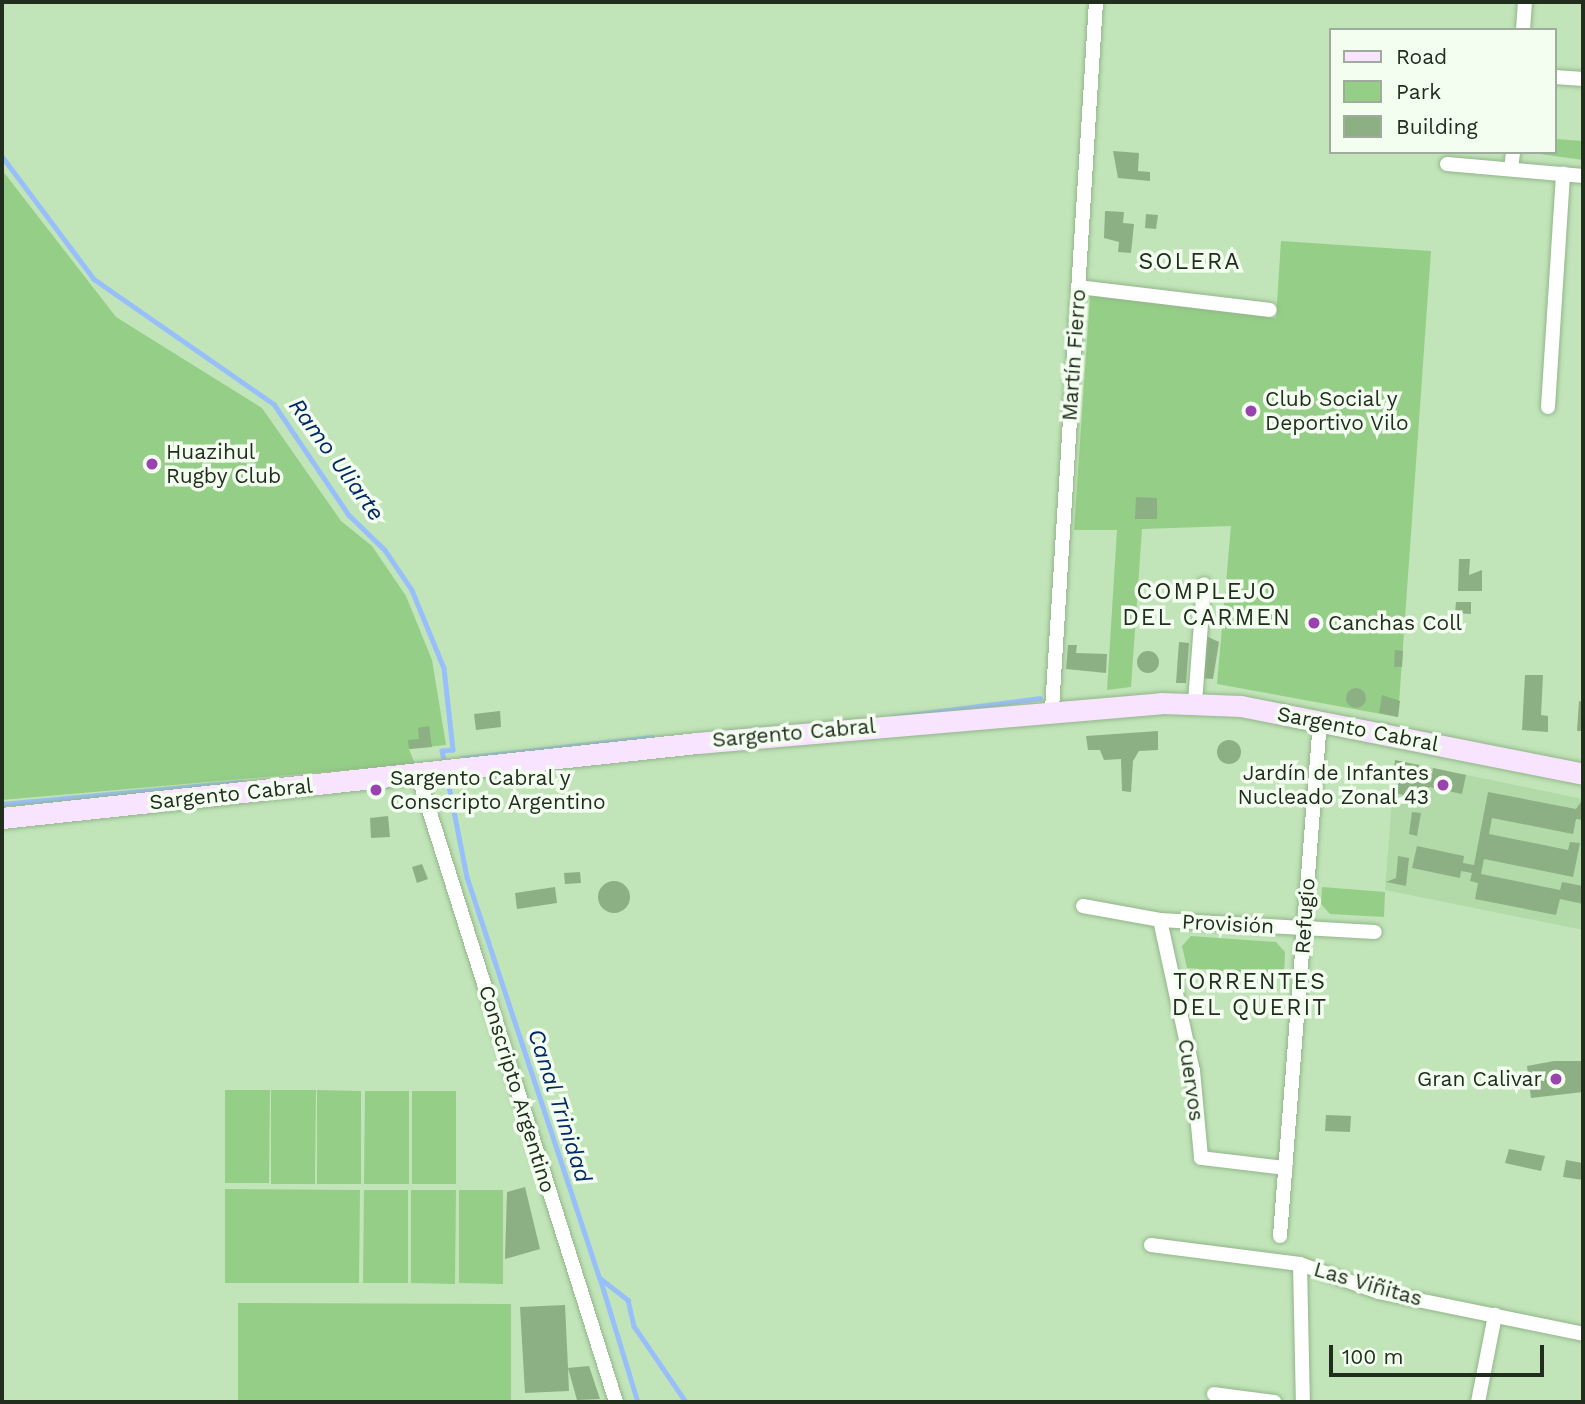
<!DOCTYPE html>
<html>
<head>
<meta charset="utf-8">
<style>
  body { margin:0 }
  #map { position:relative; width:1585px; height:1404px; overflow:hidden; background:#c1e5b9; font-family:"Work Sans",sans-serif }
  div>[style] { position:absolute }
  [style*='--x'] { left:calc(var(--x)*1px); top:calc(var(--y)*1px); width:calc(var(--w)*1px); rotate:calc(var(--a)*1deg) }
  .built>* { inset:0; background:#b2daa8 }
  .green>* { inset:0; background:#95ce87 }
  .stream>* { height:4.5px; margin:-2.25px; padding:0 2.25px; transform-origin:2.25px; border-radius:2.25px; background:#99bffb }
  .building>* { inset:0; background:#8caf84 }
  .round { border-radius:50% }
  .roads { filter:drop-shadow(0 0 2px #93b58a) drop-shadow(0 0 2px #93b58a) }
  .minor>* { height:14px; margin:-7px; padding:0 7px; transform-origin:7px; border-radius:7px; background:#fff }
  .secondary>* { height:21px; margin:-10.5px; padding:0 10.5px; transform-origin:10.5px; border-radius:10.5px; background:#f9e4ff }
  .dots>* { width:19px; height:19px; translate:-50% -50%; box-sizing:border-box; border:4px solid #f3fef0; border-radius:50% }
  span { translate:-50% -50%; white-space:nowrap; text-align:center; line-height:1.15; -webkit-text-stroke:7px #f3fef0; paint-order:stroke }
  .street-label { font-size:21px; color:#212e1d }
  .poi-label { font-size:21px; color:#212e1d }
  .left { translate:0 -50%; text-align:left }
  .right { translate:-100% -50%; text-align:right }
  .neighbourhood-label { font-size:23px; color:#212e1d; letter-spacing:2px }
  .water-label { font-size:23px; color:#002867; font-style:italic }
  .frame { position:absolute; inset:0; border:4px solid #212e1d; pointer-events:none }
  .legend { position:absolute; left:1329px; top:28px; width:228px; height:126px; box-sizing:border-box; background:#f3fef0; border:2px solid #9fab9c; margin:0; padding:9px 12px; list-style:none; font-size:21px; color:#212e1d }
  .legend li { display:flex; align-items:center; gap:14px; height:35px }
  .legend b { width:35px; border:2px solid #9fab9c }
  .scale { position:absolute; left:1329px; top:1345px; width:215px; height:32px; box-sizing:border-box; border:4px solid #212e1d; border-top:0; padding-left:9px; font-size:21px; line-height:24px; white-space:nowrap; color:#212e1d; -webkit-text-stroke:5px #f3fef0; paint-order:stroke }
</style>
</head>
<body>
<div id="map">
  <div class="built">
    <div style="clip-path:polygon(1395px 760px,1583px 799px,1583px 930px,1385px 890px)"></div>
  </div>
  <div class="green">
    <div style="clip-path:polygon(1555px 139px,1583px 141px,1583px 160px,1540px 154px,1555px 152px)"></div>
    <div style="clip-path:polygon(2px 170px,116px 317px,262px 408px,341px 521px,372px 546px,406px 596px,432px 660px,446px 745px,409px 749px,415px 764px,2px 800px)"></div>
    <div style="clip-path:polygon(1281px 241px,1431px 251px,1398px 717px,1217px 684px,1231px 526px,1142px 529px,1131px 687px,1107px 690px,1117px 530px,1074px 530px,1090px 296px,1276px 318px)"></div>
    <div style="clip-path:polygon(1322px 887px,1385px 892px,1384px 917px,1330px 914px,1321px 904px)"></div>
    <div style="clip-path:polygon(1191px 936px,1276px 942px,1285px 952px,1284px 975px,1187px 968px,1182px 946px)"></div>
    <div style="clip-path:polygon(225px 1090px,270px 1090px,269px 1183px,225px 1183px)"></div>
    <div style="clip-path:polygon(271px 1090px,316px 1090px,315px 1184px,271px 1184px)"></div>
    <div style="clip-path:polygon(317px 1090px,361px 1091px,361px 1184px,317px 1184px)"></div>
    <div style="clip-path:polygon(365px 1091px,409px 1091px,409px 1184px,364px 1184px)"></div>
    <div style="clip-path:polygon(412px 1091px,456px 1091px,456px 1184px,412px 1184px)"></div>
    <div style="clip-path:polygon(225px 1189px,360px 1190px,359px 1283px,225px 1283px)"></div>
    <div style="clip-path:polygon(364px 1190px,408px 1190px,408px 1283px,363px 1283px)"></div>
    <div style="clip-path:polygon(411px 1190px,456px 1190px,455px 1284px,411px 1283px)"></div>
    <div style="clip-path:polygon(459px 1190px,503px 1190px,503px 1284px,459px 1283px)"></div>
    <div style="clip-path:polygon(238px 1303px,511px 1304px,511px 1401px,238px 1400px)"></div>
  </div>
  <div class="stream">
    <div style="--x:2;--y:156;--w:154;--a:53.2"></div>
    <div style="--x:94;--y:279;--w:219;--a:34.8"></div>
    <div style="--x:274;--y:404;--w:134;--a:56"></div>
    <div style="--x:349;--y:515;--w:50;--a:44.2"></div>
    <div style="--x:385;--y:550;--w:48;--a:56"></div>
    <div style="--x:412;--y:590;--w:84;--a:67.7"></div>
    <div style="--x:444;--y:668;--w:82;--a:83.7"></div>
    <div style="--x:453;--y:750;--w:11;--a:175"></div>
    <div style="--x:442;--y:751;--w:13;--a:77"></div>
    <div style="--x:894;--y:717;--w:147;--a:-7.4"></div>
    <div style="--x:462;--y:758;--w:191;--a:-6.3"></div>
    <div style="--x:447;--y:776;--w:103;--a:78.8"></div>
    <div style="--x:467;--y:877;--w:422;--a:71.7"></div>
    <div style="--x:600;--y:1278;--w:36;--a:38"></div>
    <div style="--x:628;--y:1300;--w:27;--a:77"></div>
    <div style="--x:634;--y:1326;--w:92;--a:55.6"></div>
    <div style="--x:2;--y:804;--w:240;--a:-5.3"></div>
    <div style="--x:600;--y:1278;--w:130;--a:73"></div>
  </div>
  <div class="building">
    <div style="clip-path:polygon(1113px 151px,1139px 153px,1138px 171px,1150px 172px,1150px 181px,1118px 178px)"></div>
    <div style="clip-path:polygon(1105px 211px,1124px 212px,1123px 223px,1134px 224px,1131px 253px,1118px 252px,1119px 242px,1104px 238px)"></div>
    <div style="clip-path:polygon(1146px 214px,1158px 215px,1156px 229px,1145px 228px)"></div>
    <div style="clip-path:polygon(1152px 254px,1160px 255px,1157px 270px,1149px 269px)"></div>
    <div style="clip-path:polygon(1136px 497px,1157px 498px,1157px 519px,1135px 519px)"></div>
    <div style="clip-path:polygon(1459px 559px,1470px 559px,1469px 575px,1482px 570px,1482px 591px,1458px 591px)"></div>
    <div style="clip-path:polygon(1456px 602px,1471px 602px,1471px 614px,1455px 613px)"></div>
    <div style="clip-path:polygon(1204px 635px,1219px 642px,1213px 679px,1201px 678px)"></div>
    <div style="clip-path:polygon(1179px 642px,1189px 643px,1186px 683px,1176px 683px)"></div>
    <div style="clip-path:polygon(1068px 645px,1077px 645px,1076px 653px,1107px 654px,1106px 673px,1066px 669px)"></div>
    <div style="clip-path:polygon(1395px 650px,1403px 651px,1402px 667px,1394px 667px)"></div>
    <div class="round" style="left:1137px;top:651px;width:22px;height:22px"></div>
    <div style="clip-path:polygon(1525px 675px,1543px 675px,1541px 715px,1548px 716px,1548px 732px,1522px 730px)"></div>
    <div class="round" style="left:1346px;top:688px;width:20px;height:20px"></div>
    <div style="clip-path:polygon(1382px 695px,1400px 701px,1398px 717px,1379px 713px)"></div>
    <div style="clip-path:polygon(1579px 701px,1583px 702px,1583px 731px,1577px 731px)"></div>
    <div style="clip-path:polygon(500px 711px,501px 727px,476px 730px,474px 714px)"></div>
    <div style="clip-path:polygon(429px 726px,432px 747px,409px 749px,408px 740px,419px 739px,418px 728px)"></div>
    <div style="clip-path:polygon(1158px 731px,1158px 750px,1139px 751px,1133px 761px,1131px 792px,1122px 791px,1121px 759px,1104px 760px,1100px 750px,1088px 750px,1086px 736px)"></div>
    <div class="round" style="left:1217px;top:740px;width:24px;height:24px"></div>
    <div style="clip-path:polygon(1395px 760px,1419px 765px,1417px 776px,1394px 771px)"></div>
    <div style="clip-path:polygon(1433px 768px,1466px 775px,1462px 794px,1429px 787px,1426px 800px,1395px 793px,1400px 775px,1431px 782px)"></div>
    <div style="clip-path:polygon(1488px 792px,1576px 809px,1583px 799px,1583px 820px,1576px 819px,1573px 834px,1492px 818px,1489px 834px,1568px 850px,1570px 842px,1580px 843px,1573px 877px,1484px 859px,1481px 874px,1560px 890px,1562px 882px,1583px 886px,1583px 904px,1560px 899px,1556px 915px,1475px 899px,1478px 883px,1470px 881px,1472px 873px,1461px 871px,1460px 878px,1412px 868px,1417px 846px,1464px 856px,1463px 863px,1474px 865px)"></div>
    <div style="clip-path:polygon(1412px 812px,1421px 813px,1417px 836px,1409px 834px)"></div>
    <div style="clip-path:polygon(388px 816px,390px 837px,371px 838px,370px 818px)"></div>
    <div style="clip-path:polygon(1398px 856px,1409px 858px,1406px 886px,1386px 882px,1396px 878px)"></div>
    <div style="clip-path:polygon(422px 864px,428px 879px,417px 883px,412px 867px)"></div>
    <div style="clip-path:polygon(580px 872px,581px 883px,565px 884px,564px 873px)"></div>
    <div class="round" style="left:598px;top:881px;width:32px;height:32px"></div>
    <div style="clip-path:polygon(555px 887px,557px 903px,517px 909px,515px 893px)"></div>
    <div style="clip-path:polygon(1554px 1061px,1583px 1061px,1583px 1092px,1531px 1098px,1527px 1066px)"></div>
    <div style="clip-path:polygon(1326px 1115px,1351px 1116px,1350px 1132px,1325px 1131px)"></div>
    <div style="clip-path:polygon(1509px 1149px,1545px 1156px,1541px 1171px,1505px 1163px)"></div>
    <div style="clip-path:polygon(1566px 1160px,1583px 1163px,1583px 1180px,1563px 1177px)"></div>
    <div style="clip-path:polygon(525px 1187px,540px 1249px,505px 1259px,507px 1192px)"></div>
    <div style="clip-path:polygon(565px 1305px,568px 1368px,589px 1366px,600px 1399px,577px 1400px,568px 1368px,569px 1391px,525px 1393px,520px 1307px)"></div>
  </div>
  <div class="roads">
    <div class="minor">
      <div style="--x:1523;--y:30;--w:28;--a:-86"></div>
      <div style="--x:1555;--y:77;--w:28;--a:4"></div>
      <div style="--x:1447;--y:164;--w:137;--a:5"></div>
      <div style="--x:1511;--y:169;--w:17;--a:-83"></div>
      <div style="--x:1078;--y:287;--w:193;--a:6.8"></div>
      <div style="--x:1548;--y:407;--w:234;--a:-86.3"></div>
      <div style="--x:1195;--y:702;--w:118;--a:-85.6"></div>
      <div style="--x:1052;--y:709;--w:708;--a:-86.44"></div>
      <div style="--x:418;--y:775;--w:658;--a:72.47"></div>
      <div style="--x:1083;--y:906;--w:78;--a:10.3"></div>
      <div style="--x:1160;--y:920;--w:215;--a:3.2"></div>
      <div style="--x:1160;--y:920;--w:155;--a:77.7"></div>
      <div style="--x:1193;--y:1071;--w:87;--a:84.7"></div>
      <div style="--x:1201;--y:1158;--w:85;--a:6.8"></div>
      <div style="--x:1280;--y:1236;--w:517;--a:-85.56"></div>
      <div style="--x:1151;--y:1245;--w:150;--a:7.3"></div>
      <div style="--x:1300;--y:1264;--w:84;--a:19.5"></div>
      <div style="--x:1379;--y:1292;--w:208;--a:11.6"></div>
      <div style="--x:1300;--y:1264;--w:138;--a:88.8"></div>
      <div style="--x:1214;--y:1394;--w:61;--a:7.6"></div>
      <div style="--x:1478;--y:1402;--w:89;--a:-78.9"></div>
    </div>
    <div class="secondary">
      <div style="--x:2;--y:818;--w:699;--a:-6.16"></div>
      <div style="--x:697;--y:743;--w:466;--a:-4.9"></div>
      <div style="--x:1161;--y:703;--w:80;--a:2.1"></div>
      <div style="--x:1241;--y:706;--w:349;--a:11.2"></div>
    </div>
  </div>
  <div class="dots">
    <div style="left:1251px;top:411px;background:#9a42af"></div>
    <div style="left:152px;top:464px;background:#9a42af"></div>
    <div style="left:1314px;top:623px;background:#9a42af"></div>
    <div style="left:1443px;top:785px;background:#9a42af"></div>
    <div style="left:376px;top:790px;background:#9a42af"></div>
    <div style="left:1556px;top:1079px;background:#9a42af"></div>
  </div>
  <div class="street-label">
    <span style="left:1074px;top:355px;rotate:-86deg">Martín Fierro</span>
    <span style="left:1358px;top:729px;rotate:11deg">Sargento Cabral</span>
    <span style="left:794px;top:733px;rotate:-5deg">Sargento Cabral</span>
    <span style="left:231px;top:794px;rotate:-6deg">Sargento Cabral</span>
    <span style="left:1305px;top:916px;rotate:-86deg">Refugio</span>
    <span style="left:1228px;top:924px;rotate:3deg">Provisión</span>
    <span style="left:1191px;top:1080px;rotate:82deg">Cuervos</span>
    <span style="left:517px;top:1089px;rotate:73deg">Conscripto Argentino</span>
    <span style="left:1368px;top:1284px;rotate:16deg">Las Viñitas</span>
  </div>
  <div class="poi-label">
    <span class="left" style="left:1265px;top:411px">Club Social y<br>Deportivo Vilo</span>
    <span class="left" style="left:166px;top:464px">Huazihul<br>Rugby Club</span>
    <span class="left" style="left:1328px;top:623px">Canchas Coll</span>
    <span class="right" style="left:1429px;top:785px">Jardín de Infantes<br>Nucleado Zonal 43</span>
    <span class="left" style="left:390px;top:790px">Sargento Cabral y<br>Conscripto Argentino</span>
    <span class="right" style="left:1542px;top:1079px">Gran Calivar</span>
  </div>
  <div class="neighbourhood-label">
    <span style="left:1190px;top:262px">SOLERA</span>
    <span style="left:1207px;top:605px">COMPLEJO<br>DEL CARMEN</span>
    <span style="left:1250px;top:995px">TORRENTES<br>DEL QUERIT</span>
  </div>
  <div class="water-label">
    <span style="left:336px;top:460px;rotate:54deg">Ramo Uliarte</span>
    <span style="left:559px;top:1106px;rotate:72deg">Canal Trinidad</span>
  </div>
  <div class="frame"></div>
  <ul class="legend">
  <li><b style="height:9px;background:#f9e4ff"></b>Road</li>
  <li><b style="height:19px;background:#95ce87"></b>Park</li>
  <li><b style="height:19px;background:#8caf84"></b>Building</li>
  </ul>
  <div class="scale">100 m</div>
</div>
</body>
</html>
